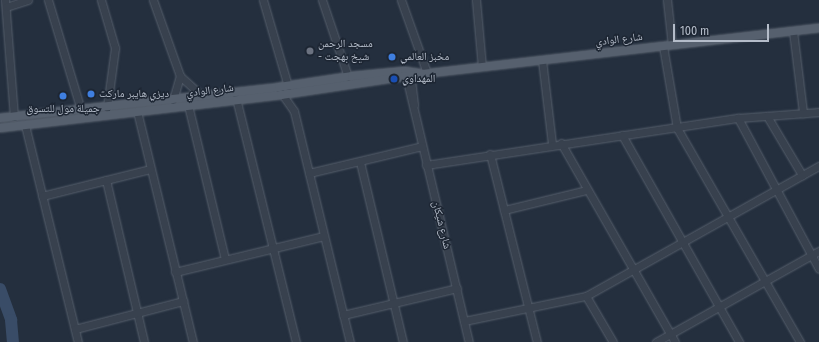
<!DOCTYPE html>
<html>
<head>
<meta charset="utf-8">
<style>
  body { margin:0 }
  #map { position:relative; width:819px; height:342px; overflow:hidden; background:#242f3e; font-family:"Fira Sans Condensed","Noto Naskh Arabic",sans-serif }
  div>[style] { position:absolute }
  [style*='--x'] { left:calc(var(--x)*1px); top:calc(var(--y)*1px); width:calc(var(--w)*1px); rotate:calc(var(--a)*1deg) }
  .river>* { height:12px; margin:-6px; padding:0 6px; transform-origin:6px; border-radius:6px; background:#394c67 }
  .roads { filter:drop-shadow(0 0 1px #565f6c) drop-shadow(0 0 1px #565f6c) }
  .minor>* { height:7px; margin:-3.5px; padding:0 3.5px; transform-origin:3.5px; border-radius:3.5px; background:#38414e }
  .major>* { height:8px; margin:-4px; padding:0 4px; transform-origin:4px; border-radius:4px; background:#56606e }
  .dots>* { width:11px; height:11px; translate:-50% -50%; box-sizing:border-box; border:2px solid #1d2633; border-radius:50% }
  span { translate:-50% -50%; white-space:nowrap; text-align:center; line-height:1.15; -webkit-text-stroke:3px #1d2633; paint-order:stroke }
  .street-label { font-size:11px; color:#b4bcc9 }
  .poi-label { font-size:11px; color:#b4bcc9 }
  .left { translate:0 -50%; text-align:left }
  .scale { position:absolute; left:673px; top:24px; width:96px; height:18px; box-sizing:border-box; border:2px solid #b4bcc9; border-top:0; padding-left:5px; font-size:12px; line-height:14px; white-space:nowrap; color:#b4bcc9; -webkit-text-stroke:3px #1d2633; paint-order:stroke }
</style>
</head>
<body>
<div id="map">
  <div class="river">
    <div style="--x:0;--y:289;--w:33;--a:70"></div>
    <div style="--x:11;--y:320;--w:22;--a:85"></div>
  </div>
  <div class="roads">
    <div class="minor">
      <div style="--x:5;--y:0;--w:117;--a:85.6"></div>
      <div style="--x:48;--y:0;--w:115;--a:73.3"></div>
      <div style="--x:101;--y:0;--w:50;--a:73.7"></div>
      <div style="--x:115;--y:48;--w:60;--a:97.7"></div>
      <div style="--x:153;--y:0;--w:81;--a:70.4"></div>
      <div style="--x:180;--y:76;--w:28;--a:42"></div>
      <div style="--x:263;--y:0;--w:90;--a:73.8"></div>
      <div style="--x:322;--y:0;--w:81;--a:71.3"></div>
      <div style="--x:401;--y:0;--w:77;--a:70.4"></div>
      <div style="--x:476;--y:0;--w:67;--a:84.9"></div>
      <div style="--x:667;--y:0;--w:45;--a:83.7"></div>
      <div style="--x:6;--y:7;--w:23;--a:-18"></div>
      <div style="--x:793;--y:31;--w:83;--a:83"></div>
      <div style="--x:663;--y:46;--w:83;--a:80.3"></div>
      <div style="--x:677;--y:128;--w:247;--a:60.1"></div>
      <div style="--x:542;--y:60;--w:85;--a:83.2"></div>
      <div style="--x:405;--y:72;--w:277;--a:76.7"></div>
      <div style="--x:410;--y:72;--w:33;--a:83"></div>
      <div style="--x:280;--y:91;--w:24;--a:55"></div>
      <div style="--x:294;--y:111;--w:238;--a:76.4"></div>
      <div style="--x:236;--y:98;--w:251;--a:76.2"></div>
      <div style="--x:173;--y:100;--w:25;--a:-74"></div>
      <div style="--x:188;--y:105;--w:158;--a:76.5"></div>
      <div style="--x:137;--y:111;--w:238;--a:76.4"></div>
      <div style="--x:767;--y:116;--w:69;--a:59.3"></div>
      <div style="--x:738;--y:118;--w:171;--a:61.8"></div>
      <div style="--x:25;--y:125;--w:223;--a:76.3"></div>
      <div style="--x:622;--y:135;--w:238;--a:60.5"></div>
      <div style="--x:561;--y:143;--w:229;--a:60.2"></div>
      <div style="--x:490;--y:154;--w:194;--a:76"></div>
      <div style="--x:360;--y:162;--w:185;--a:76.6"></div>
      <div style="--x:426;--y:165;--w:316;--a:-8.6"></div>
      <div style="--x:738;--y:118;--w:81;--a:-4.2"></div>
      <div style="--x:309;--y:173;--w:116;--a:-13.4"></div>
      <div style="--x:106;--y:180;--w:166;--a:76.8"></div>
      <div style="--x:42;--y:196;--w:111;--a:-14"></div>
      <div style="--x:504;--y:210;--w:84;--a:-13.7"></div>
      <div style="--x:175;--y:272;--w:153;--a:-13.6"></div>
      <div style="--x:586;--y:296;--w:53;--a:59.6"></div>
      <div style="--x:343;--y:315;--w:117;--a:-13.3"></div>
      <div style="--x:464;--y:321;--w:125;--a:-11.6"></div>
      <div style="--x:586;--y:296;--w:267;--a:-29.2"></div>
      <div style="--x:75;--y:329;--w:112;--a:-14.5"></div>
      <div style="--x:656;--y:342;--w:187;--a:-29.2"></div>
    </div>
    <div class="major">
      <div style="--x:0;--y:118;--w:281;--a:-6.3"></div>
      <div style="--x:279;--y:87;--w:74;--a:-8.6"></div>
      <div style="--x:352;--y:76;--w:53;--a:-5.4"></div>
      <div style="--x:405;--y:71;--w:15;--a:8"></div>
      <div style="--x:0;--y:128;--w:283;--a:-6.7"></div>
      <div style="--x:281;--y:95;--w:143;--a:-8.5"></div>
      <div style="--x:422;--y:74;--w:400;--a:-6.6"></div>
    </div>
  </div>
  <div class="dots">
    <div style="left:310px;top:51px;background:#6b7280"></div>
    <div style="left:392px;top:57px;background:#3f7fe0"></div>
    <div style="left:394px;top:79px;background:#1a4fb4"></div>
    <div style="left:91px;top:94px;background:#3f7fe0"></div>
    <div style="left:63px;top:96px;background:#3f7fe0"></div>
  </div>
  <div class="street-label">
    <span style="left:619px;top:40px;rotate:-7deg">شارع الوادي</span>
    <span style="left:210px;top:91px;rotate:-7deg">شارع الوادي</span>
    <span style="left:441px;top:225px;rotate:76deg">شارع شيكان</span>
  </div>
  <div class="poi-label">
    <span class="left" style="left:318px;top:51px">مسجد الرحمن<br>- شيخ بهجت</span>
    <span class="left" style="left:400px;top:57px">مخبز العالمي</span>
    <span class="left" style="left:402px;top:79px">المهداوي</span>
    <span class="left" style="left:99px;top:94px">ديزي هايبر ماركت</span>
    <span style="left:63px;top:109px">جميلة مول للتسوق</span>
  </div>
  <div class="scale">100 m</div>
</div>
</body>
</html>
